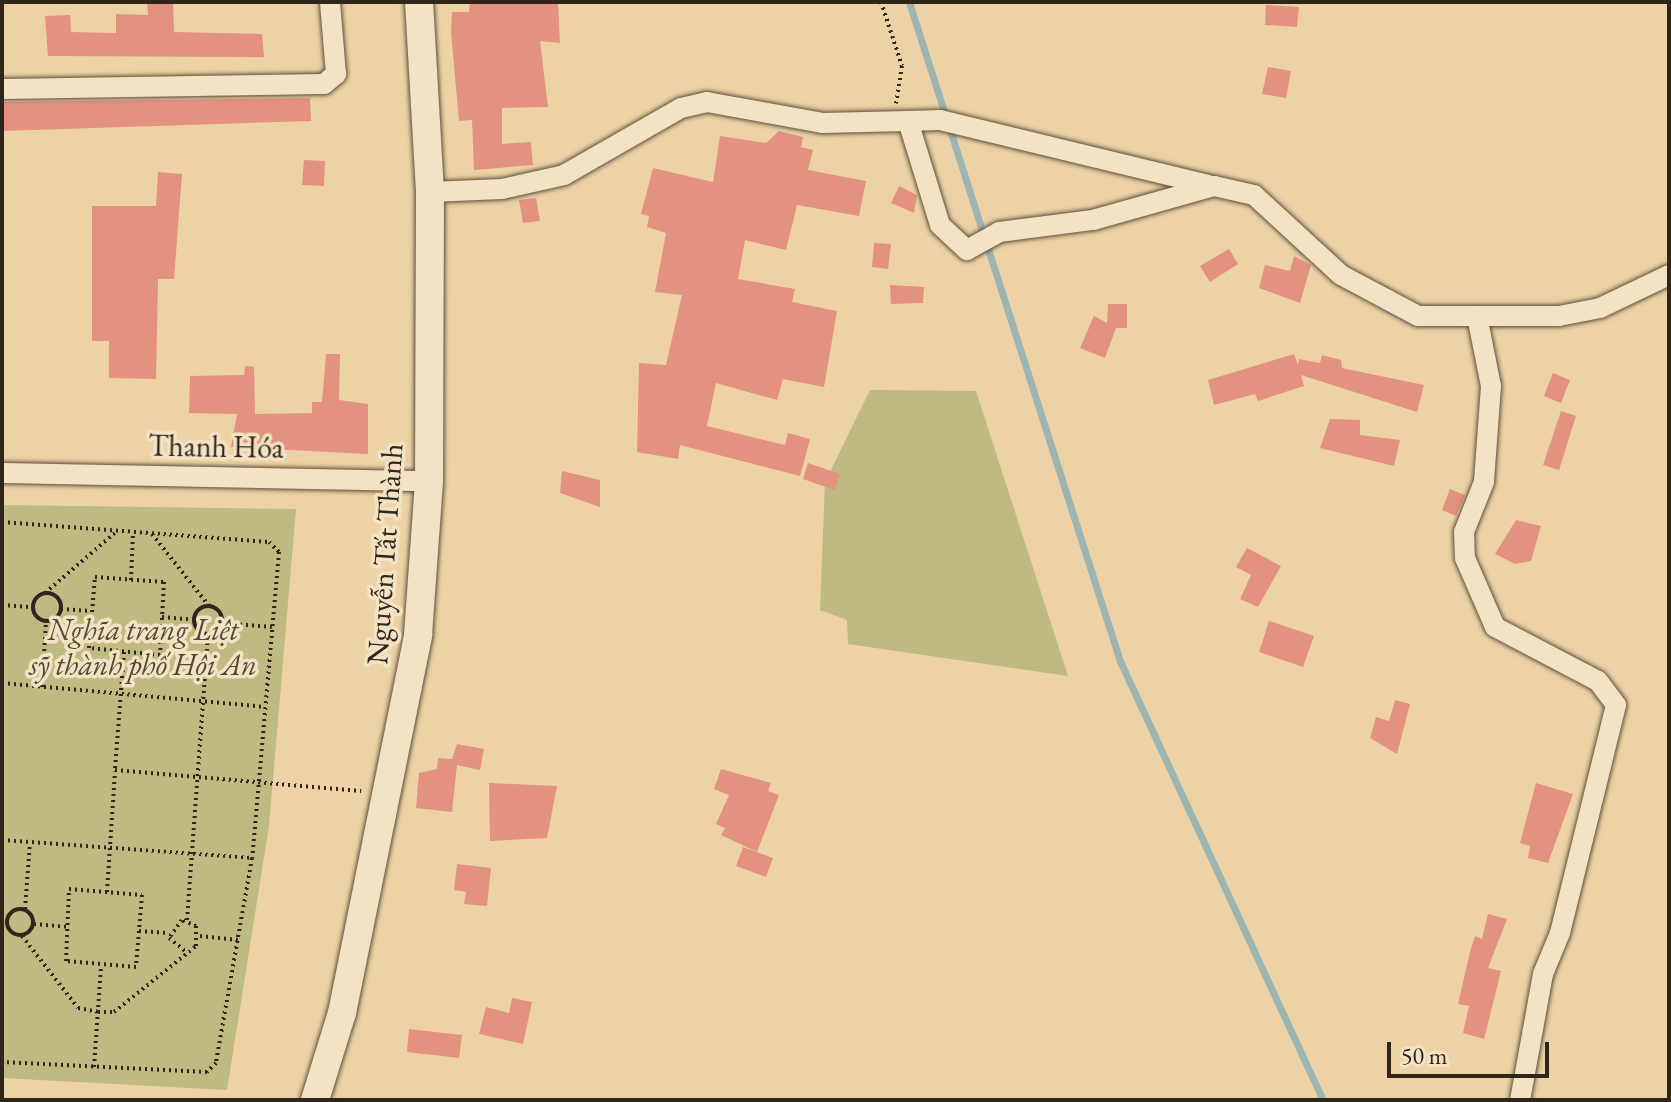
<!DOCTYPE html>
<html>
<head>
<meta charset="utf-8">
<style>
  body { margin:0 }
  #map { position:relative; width:1671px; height:1102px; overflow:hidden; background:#edd2a5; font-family:"EB Garamond",serif }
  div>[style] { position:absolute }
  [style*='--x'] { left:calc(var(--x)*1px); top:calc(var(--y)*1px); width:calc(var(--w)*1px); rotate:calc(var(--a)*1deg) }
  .green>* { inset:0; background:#beba82 }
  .stream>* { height:7px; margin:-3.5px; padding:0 3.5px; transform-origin:3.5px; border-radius:3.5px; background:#9db5b1 }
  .building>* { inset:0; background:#e39280 }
  .path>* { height:4px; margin-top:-2px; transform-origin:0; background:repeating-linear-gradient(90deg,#30251a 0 2px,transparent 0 6px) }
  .path>.ring { margin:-2px; padding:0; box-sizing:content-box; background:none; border:4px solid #30251a; border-radius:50% }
  .roads { filter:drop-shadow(0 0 2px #5f503d) drop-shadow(0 0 2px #5f503d) }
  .street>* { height:20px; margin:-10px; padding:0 10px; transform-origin:10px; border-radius:10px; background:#f3e2c4 }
  .secondary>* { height:28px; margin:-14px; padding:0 14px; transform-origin:14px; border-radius:14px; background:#f3e2c4 }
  span { translate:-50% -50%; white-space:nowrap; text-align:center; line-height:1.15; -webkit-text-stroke:7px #f3e2c4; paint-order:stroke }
  .street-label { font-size:30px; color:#30251a }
  .park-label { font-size:30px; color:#544a34; font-style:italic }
  .frame { position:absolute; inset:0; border:4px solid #30251a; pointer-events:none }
  .scale { position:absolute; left:1387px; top:1042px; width:162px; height:36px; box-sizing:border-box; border:4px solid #30251a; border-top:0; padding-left:10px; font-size:24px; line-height:28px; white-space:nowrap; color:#30251a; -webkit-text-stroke:6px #f3e2c4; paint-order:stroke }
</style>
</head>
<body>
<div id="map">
  <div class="green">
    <div style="clip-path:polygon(870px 390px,976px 391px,1068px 676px,848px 644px,847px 620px,820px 610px,825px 482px)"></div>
    <div style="clip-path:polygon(2px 505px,296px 509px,269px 826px,227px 1090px,2px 1078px)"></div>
  </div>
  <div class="stream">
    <div style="--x:909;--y:2;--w:692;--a:72.25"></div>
    <div style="--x:1120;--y:661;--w:484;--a:65.2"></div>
  </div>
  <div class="building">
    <div style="clip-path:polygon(147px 2px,173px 2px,174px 32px,262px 34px,264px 57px,48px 56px,45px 16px,70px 15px,71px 32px,116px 33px,116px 14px,148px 15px)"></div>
    <div style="clip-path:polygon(470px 2px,558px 2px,560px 43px,540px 41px,548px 107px,502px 108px,502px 144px,531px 142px,533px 165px,474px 170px,472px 120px,459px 121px,451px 32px,452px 12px,469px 12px)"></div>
    <div style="clip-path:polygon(1266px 5px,1299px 7px,1297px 27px,1265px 25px)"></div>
    <div style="clip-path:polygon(1268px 67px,1291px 71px,1286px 98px,1262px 94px)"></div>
    <div style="clip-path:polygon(310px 98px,311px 121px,2px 131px,2px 102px)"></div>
    <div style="clip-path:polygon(779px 131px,803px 137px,801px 147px,813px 150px,808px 170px,866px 181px,859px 216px,797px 205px,786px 250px,745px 240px,738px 279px,795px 289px,792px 302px,837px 311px,824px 387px,783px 379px,777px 400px,716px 383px,707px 426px,785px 445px,788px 433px,810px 439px,800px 476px,680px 445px,678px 459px,637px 452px,639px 363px,666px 365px,682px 295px,655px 292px,666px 233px,647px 227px,649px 216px,641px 214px,653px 168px,713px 182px,720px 136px,766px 143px)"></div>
    <div style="clip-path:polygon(304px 160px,325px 161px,324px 186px,302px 185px)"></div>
    <div style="clip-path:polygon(158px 172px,182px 174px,174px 279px,158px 279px,156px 379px,109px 378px,109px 341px,92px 341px,92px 206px,156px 206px)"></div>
    <div style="clip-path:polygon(899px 186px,917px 195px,914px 213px,891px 203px)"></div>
    <div style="clip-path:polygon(536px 198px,540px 221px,523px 223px,519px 200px)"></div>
    <div style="clip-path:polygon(874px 243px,891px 244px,888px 269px,872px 267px)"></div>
    <div style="clip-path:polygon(1229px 249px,1238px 264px,1210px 282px,1200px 266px)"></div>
    <div style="clip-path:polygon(1294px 256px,1311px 265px,1300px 303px,1259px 288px,1265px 265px,1290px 271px)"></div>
    <div style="clip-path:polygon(890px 285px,924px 287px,923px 303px,891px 304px)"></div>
    <div style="clip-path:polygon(1108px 304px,1127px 304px,1127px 328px,1116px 328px,1105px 358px,1080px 348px,1094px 316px,1107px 323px)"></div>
    <div style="clip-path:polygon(326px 354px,340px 354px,339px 400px,368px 404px,368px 454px,231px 447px,237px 414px,189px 413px,190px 376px,244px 375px,245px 366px,254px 367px,255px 414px,312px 413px,312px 402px,322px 402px)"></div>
    <div style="clip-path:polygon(1294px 354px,1298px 365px,1299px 359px,1320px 363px,1322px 355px,1341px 360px,1342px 368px,1424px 385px,1417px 412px,1301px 375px,1304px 386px,1258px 401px,1255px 394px,1214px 405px,1208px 380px)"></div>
    <div style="clip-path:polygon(1553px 373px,1570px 380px,1561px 403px,1544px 396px)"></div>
    <div style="clip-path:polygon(1561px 411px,1576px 416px,1559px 470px,1543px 465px)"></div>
    <div style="clip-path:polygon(1330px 419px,1360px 420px,1360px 435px,1400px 440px,1394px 466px,1320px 448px)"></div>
    <div style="clip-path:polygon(808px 463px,840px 474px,835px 490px,803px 479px)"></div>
    <div style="clip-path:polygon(562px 471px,600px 480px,600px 507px,560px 493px)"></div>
    <div style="clip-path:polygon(1450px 489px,1465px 495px,1456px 516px,1442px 510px)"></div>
    <div style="clip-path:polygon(1516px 520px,1541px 526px,1531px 561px,1515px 564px,1495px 554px)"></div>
    <div style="clip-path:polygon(1247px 548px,1281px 566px,1258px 607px,1240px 599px,1251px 575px,1236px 567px)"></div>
    <div style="clip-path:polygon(1269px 621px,1314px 636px,1303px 667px,1259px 652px)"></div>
    <div style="clip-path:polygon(1395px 700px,1410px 704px,1397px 754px,1370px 738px,1376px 717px,1389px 721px)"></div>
    <div style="clip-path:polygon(457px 744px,484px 749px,480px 770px,457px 765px,452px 812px,416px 808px,419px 773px,437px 769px,438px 758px,452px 759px)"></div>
    <div style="clip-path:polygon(721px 769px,771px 783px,768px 791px,779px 795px,757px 852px,721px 835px,725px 828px,716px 824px,729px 795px,714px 789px)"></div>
    <div style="clip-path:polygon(489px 783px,557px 786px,547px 838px,490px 841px)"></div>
    <div style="clip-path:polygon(1536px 783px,1573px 794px,1548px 863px,1528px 858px,1530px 846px,1520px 843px)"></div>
    <div style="clip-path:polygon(743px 847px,773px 858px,766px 877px,736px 866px)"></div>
    <div style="clip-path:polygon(457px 864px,491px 868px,487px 906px,464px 904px,466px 892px,454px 890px)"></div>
    <div style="clip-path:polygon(1488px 914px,1507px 919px,1488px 968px,1501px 971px,1484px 1039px,1463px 1033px,1469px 1006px,1458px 1004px,1470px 952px,1475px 936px,1482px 939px)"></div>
    <div style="clip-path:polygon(512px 998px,532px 1002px,523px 1044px,479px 1034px,486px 1007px,509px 1013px)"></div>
    <div style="clip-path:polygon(409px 1029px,462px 1035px,459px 1058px,407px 1052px)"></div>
  </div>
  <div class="path">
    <div style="--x:881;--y:2;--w:67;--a:71.8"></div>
    <div style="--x:902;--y:66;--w:38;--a:99"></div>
    <div style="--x:2;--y:522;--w:268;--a:4.3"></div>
    <div style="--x:269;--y:542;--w:14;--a:45"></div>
    <div style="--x:279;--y:552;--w:307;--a:95"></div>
    <div style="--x:252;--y:858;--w:208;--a:100"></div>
    <div style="--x:216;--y:1063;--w:13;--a:135"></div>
    <div style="--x:207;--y:1072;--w:205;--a:-177.2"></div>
    <div style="--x:152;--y:534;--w:92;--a:51.6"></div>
    <div style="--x:95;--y:577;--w:69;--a:4.1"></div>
    <div style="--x:164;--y:582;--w:73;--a:93.1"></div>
    <div style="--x:160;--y:655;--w:71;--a:-174.4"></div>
    <div style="--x:89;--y:648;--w:71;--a:-85.2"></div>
    <div style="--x:131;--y:580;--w:48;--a:-87.6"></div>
    <div style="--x:45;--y:593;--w:95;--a:-40.7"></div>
    <div class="ring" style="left:33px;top:593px;width:24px;height:24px"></div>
    <div style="--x:2;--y:605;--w:31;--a:4"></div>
    <div class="ring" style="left:194px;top:606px;width:24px;height:24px"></div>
    <div style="--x:61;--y:609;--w:30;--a:4"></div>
    <div style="--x:162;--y:617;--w:32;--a:5"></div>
    <div style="--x:222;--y:623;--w:50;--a:4.6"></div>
    <div style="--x:124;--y:652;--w:118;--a:94.4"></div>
    <div style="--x:115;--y:770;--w:247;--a:4.9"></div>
    <div style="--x:2;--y:683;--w:264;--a:5.2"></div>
    <div style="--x:42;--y:687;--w:66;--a:-86.5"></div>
    <div style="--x:2;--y:840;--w:250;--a:4.1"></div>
    <div style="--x:69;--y:889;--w:73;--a:4.7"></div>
    <div style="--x:142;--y:895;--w:72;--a:94.8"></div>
    <div style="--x:136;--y:967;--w:70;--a:-175.1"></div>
    <div style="--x:66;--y:961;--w:72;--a:-87.6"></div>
    <div style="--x:107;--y:892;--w:121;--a:-86.2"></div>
    <div class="ring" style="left:7px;top:909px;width:22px;height:22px"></div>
    <div style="--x:25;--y:909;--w:66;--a:-85.7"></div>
    <div style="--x:187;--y:920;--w:287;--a:-85.8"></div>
    <div style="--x:34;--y:924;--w:33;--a:5"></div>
    <div style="--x:139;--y:931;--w:30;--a:4"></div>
    <div style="--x:22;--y:936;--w:91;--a:52.1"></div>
    <div style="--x:78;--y:1008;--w:20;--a:11"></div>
    <div style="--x:98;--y:1012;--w:16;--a:0"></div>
    <div style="--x:114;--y:1012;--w:105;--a:-38.8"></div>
    <div style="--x:196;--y:946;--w:20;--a:-90"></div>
    <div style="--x:196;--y:926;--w:15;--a:-157"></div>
    <div style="--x:182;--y:920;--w:22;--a:126"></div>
    <div style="--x:169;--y:938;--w:21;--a:39"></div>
    <div style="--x:200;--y:936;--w:38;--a:6"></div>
    <div style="--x:94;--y:1067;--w:101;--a:-86"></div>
  </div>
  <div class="roads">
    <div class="street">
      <div style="--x:2;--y:89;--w:322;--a:-0.9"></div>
      <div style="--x:324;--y:84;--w:16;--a:-40"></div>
      <div style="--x:336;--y:74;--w:72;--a:-94.8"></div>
      <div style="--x:908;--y:121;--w:32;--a:-2"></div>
      <div style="--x:940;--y:120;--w:276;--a:13.6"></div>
      <div style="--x:430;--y:192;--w:72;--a:-2.4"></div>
      <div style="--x:502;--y:189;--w:64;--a:-12.7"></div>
      <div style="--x:564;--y:175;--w:135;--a:-29.8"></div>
      <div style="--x:681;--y:108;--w:27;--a:-13"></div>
      <div style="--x:707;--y:102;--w:117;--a:10.3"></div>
      <div style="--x:822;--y:123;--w:86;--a:-1.3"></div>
      <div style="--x:908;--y:121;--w:109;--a:72.9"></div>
      <div style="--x:940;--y:225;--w:37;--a:43"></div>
      <div style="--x:967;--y:250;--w:37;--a:-29"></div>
      <div style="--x:999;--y:232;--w:95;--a:-7.3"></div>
      <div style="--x:1093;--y:220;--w:126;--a:-15.7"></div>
      <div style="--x:1214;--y:186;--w:41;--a:12.7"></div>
      <div style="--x:1254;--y:195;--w:118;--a:42.6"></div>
      <div style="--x:1341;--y:275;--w:87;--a:28"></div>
      <div style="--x:1418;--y:316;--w:141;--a:0"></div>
      <div style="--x:1559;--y:316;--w:42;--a:-11"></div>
      <div style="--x:1600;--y:308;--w:76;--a:-25.6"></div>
      <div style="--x:1478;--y:321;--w:66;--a:78.7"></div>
      <div style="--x:1491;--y:386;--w:96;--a:94.2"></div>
      <div style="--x:1484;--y:482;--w:54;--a:111.8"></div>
      <div style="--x:1464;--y:532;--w:26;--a:88"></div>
      <div style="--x:1465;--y:558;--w:75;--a:66.5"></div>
      <div style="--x:1495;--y:627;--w:116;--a:27.7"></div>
      <div style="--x:1598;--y:681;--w:30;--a:53"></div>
      <div style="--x:1616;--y:705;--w:235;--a:103.8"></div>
      <div style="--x:1560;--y:933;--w:44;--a:112.5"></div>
      <div style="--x:1543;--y:974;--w:128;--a:100.3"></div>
      <div style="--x:2;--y:473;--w:427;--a:1.1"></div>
    </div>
    <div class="secondary">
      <div style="--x:315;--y:1100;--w:91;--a:-72.8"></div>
      <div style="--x:342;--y:1013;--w:386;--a:-78.6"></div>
      <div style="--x:418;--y:635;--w:154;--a:-85.9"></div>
      <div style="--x:429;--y:481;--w:289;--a:-89.8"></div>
      <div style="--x:430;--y:192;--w:190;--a:-93.3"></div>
    </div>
  </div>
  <div class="street-label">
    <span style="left:216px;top:447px;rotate:1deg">Thanh Hóa</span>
    <span style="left:385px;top:554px;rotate:-86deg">Nguyễn Tất Thành</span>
  </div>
  <div class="park-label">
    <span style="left:143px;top:647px">Nghĩa trang Liệt<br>sỹ thành phố Hội An</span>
  </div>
  <div class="frame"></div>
  <div class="scale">50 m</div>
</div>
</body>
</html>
